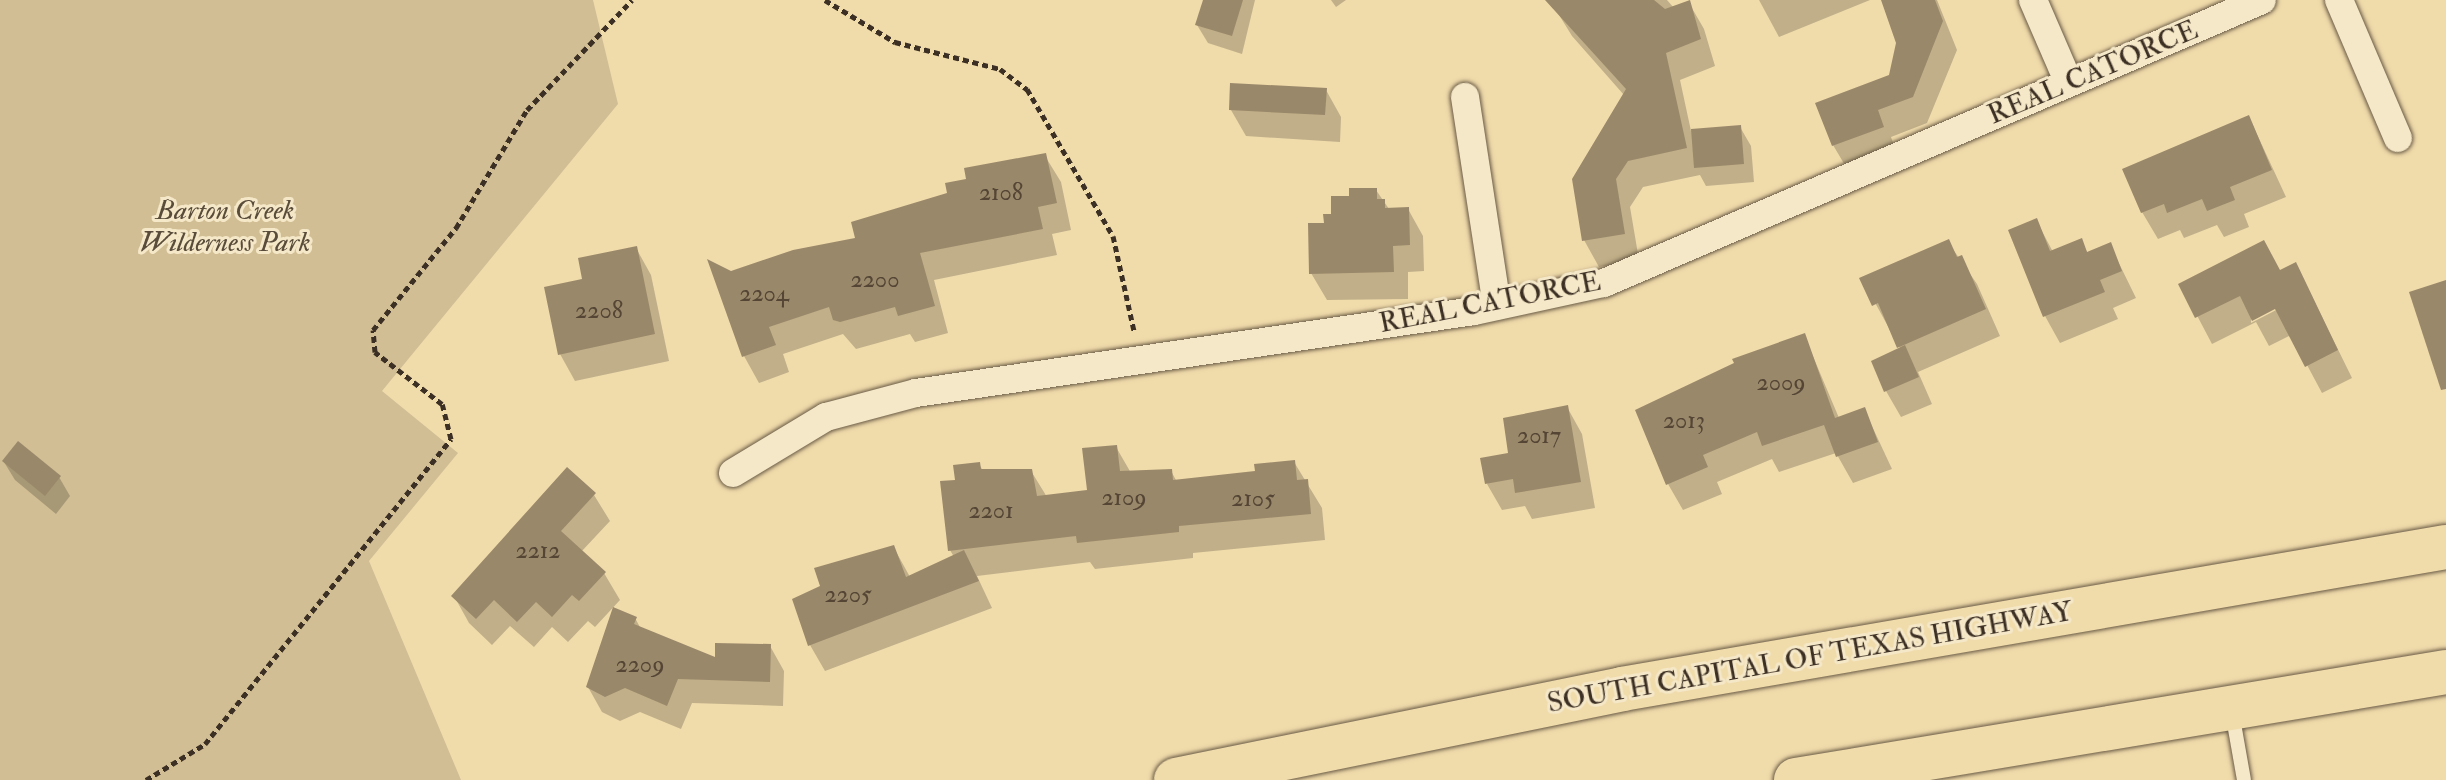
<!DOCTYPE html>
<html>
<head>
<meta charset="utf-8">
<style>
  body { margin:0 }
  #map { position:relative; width:2446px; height:780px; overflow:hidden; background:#f0dbab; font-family:"IM FELL Double Pica",serif }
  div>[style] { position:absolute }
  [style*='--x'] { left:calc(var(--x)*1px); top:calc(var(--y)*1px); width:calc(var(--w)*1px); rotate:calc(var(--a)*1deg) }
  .green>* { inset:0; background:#d1be94 }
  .shadow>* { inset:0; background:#0003 }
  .building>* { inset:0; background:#9a886a }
  .path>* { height:5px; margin-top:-2.5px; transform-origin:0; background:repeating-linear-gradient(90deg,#3c2f23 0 6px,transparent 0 10px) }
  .roads { filter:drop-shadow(0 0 2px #695a45) drop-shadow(0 0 2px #695a45) }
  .lane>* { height:14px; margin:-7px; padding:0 7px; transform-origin:7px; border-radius:7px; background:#f5e8c8 }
  .street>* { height:28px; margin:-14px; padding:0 14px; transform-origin:14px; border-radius:14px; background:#f5e8c8 }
  .highway>* { height:44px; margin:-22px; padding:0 22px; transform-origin:22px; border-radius:22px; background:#f0dbab }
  span { translate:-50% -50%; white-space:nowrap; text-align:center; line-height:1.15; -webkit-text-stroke:6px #f5e8c8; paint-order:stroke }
  .number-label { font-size:24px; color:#544535 }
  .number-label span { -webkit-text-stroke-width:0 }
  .street-label { font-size:28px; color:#3c2f23 }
  .park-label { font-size:28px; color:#5a4c3a; font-style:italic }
</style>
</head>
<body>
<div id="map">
  <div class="green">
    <div style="clip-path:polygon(0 0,593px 0,618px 104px,382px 391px,458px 453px,369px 561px,461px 780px,0 780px)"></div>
  </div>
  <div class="shadow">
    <div style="clip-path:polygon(1205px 0,1255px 0,1242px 54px,1208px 43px,1197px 25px)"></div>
    <div style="clip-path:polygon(1331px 0,1346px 0,1336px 7px)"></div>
    <div style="clip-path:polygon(1565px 0,1667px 0,1674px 8px,1689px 3px,1704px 29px,1715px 66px,1680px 80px,1691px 131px,1740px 127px,1751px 146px,1754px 182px,1706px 186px,1700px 175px,1643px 187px,1630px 207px,1639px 260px,1599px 267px,1584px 240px,1624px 95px,1572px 36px,1556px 10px)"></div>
    <div style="clip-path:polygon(1759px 0,1870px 0,1779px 37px)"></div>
    <div style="clip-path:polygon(1883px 0,1937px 0,1957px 50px,1927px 123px,1891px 137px,1897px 154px,1849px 172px,1833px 145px,1891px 76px,1899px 42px)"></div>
    <div style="clip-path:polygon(1326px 90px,1341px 117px,1340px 142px,1246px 136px,1231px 110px)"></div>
    <div style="clip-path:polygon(2249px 117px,2286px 197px,2244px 214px,2249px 227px,2224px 237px,2217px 225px,2184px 238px,2180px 230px,2158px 239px,2142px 212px)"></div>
    <div style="clip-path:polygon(1045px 156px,1061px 182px,1071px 230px,1052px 234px,1057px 255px,934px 280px,948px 333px,915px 342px,910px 334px,856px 349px,843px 334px,783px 354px,789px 372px,759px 383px,744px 356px,731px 273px,857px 239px)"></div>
    <div style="clip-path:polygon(1376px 190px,1389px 209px,1408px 209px,1423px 236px,1424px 271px,1408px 272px,1408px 299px,1327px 300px,1311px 273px,1326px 225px,1352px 198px)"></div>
    <div style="clip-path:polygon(2036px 220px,2053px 252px,2081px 240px,2088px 254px,2110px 245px,2136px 298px,2113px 308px,2118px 319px,2060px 343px,2045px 316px)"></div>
    <div style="clip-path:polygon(1948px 242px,1977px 284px,2000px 336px,1918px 372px,1932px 404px,1901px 417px,1886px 391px,1901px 350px,1862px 279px)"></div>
    <div style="clip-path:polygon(636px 248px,651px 275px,669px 361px,575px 381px,560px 354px,584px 280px)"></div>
    <div style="clip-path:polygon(evenodd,2296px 264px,2352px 378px,2322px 393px,2291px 335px,2269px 346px,2256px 322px,2212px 344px,2181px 285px,2280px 272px,2296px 264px,2283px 303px,2284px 306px,2251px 323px,2251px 319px,2283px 303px)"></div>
    <div style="clip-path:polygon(1804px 335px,1839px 418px,1864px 409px,1892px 469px,1853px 483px,1836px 453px,1779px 472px,1772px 459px,1717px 482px,1722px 494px,1683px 510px,1668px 484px)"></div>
    <div style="clip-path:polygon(1567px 407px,1582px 434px,1595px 508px,1532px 519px,1525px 506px,1502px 510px,1487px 484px,1510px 455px)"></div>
    <div style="clip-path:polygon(1116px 447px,1131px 473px,1171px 471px,1177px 482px,1257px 473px,1294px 462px,1322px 508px,1325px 540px,1193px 553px,1193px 558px,1095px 569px,1090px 562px,977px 576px,992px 608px,825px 671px,810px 645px,894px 548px,910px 577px,954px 557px,950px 550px,957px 481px,979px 464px,983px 471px,1031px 471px,1047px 497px,1089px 492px)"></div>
    <div style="clip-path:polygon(4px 462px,59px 477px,70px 496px,56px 514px,15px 480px)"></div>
    <div style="clip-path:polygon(594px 495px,610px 521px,581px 552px,604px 573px,620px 600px,595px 627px,588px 621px,568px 642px,552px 627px,534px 647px,510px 626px,492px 645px,469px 623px,454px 596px)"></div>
    <div style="clip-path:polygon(635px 618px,641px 629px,717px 660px,770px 646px,784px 671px,783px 706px,692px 703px,681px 729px,640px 712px,620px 721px,602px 712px,588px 687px)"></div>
  </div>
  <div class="building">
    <div style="clip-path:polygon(1203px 0,1243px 0,1232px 36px,1195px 25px)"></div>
    <div style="clip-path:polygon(1545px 0,1654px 0,1665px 9px,1690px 0,1701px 39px,1666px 53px,1687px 148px,1628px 161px,1616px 179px,1625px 234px,1582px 241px,1572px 179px,1626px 89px)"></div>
    <div style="clip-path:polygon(1881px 0,1935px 0,1943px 21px,1913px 97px,1878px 110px,1884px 127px,1832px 146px,1815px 103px,1889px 75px,1896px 43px)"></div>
    <div style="clip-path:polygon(1230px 83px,1327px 88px,1325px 115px,1229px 110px)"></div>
    <div style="clip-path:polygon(2249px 115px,2272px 170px,2230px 187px,2235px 200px,2207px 211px,2202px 199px,2167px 213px,2164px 204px,2141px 213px,2122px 169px)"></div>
    <div style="clip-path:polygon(1741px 125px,1744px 164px,1694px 168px,1691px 129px)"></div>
    <div style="clip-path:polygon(1046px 153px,1057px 203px,1038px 207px,1043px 229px,920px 253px,935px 306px,898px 316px,895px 307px,840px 322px,833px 320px,829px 307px,769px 327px,776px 345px,742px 357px,707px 259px,731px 271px,793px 250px,855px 238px,851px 222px,947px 193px,945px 183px,966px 179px,964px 168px)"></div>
    <div style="clip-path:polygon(1349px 188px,1377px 188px,1377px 199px,1385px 199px,1385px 208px,1409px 207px,1410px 245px,1393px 246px,1394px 272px,1309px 274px,1308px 223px,1324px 223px,1323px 214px,1331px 214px,1331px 196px,1349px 196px)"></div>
    <div style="clip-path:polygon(2037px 218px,2050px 251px,2082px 238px,2087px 252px,2111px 242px,2122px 271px,2100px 280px,2105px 292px,2043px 317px,2008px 230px)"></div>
    <div style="clip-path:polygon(1949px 239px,1957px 257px,1962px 255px,1986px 309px,1897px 348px,1878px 303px,1872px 306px,1859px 278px)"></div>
    <div style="clip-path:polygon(2264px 240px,2280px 270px,2296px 262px,2338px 350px,2305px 367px,2275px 309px,2252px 321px,2240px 296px,2195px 318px,2178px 284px)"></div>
    <div style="clip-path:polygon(637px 246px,655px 334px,558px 355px,544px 287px,582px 279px,578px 258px)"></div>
    <div style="clip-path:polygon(2446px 280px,2446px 389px,2441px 390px,2409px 292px)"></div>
    <div style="clip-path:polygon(1805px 333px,1835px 418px,1865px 407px,1878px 442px,1836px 457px,1824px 425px,1762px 446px,1757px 432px,1703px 455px,1708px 467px,1666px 485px,1635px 410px,1734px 363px,1732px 359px)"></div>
    <div style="clip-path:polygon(1905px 345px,1919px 377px,1884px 392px,1871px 361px)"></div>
    <div style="clip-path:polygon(1568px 405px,1581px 482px,1515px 493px,1513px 479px,1485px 484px,1480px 458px,1508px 453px,1503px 418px)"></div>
    <div style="clip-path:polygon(18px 441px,61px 476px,45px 496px,2px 461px)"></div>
    <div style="clip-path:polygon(1117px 445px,1120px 471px,1172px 469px,1173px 480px,1255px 471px,1254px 464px,1295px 460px,1297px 480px,1308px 479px,1311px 514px,1179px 526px,1179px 532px,1077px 543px,1076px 536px,948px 551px,940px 481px,955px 480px,953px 465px,980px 462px,981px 469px,1032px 469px,1037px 496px,1087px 490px,1082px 448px)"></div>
    <div style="clip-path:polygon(567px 467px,596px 493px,561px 531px,606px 572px,579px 601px,572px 595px,552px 617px,536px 602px,517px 622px,494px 600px,476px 619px,451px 596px)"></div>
    <div style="clip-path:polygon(894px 545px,906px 577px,964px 550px,979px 581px,808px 646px,792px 599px,820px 586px,814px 568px)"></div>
    <div style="clip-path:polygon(613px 607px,637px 617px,634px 624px,715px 657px,715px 643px,771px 644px,770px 682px,678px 679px,667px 706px,625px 688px,605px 697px,586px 687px)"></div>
  </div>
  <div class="path">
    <div style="--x:825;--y:0;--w:82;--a:31"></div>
    <div style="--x:895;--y:42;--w:108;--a:14.4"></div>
    <div style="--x:1000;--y:69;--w:34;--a:37"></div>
    <div style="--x:1027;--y:89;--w:170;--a:59.7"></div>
    <div style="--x:1113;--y:236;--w:97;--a:77.5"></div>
    <div style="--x:146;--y:780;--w:69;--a:-31.4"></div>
    <div style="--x:205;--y:744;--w:392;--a:-51.1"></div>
    <div style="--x:451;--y:439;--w:36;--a:-104"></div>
    <div style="--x:442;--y:404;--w:85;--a:-142.2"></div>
    <div style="--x:375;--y:352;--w:22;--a:-95"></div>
    <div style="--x:373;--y:330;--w:132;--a:-50.9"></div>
    <div style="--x:456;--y:228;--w:138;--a:-59"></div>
    <div style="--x:527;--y:110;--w:152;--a:-46.3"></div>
  </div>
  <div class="roads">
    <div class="lane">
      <div style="--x:2232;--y:712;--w:69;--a:80"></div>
    </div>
    <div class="street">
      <div style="--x:2033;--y:0;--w:90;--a:66.6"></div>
      <div style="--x:2339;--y:0;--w:150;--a:66.9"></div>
      <div style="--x:1465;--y:97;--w:211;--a:81.3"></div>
      <div style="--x:733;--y:473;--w:109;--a:-31.1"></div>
      <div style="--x:826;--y:417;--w:93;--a:-14.9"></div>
      <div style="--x:916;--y:393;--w:564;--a:-8.36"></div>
      <div style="--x:1474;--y:311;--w:133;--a:-12.2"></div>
      <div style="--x:1604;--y:283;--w:716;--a:-23.27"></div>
    </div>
    <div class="highway">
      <div style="--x:1176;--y:780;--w:455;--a:-11.5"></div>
      <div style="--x:1622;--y:689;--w:836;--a:-9.78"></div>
      <div style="--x:1796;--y:780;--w:659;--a:-9.43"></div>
    </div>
  </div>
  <div class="number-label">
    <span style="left:1001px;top:193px">2108</span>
    <span style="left:875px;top:280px">2200</span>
    <span style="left:764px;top:294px">2204</span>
    <span style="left:599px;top:311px">2208</span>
    <span style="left:1781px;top:383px">2009</span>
    <span style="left:1684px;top:421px">2013</span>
    <span style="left:1539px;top:436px">2017</span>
    <span style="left:1124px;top:498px">2109</span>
    <span style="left:1253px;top:499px">2105</span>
    <span style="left:991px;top:511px">2201</span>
    <span style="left:538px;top:551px">2212</span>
    <span style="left:848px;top:595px">2205</span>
    <span style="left:640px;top:665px">2209</span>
  </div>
  <div class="street-label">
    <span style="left:2093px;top:73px;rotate:-23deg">REAL CATORCE</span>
    <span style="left:1490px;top:303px;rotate:-11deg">REAL CATORCE</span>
    <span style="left:1810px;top:658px;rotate:-10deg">SOUTH CAPITAL OF TEXAS HIGHWAY</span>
  </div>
  <div class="park-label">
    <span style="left:225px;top:227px">Barton Creek<br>Wilderness Park</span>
  </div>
</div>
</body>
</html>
